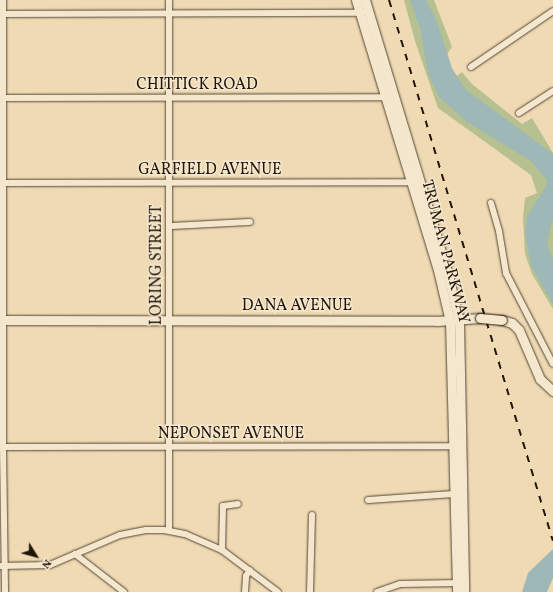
<!DOCTYPE html>
<html>
<head>
<meta charset="utf-8">
<style>
  body { margin:0 }
  #map { position:relative; width:553px; height:592px; overflow:hidden; background:#efdab4; font-family:Vollkorn,serif }
  div>[style] { position:absolute }
  [style*='--x'] { left:calc(var(--x)*1px); top:calc(var(--y)*1px); width:calc(var(--w)*1px); rotate:calc(var(--a)*1deg) }
  .green>* { inset:0; background:#b7c08f }
  .water>* { inset:0; background:#9db8b6 }
  .roads { filter:drop-shadow(0 0 1px #544633) drop-shadow(0 0 1px #544633) }
  .street>* { height:6px; margin:-3px; padding:0 3px; transform-origin:3px; border-radius:3px; background:#f5e7ce }
  .secondary>* { height:9px; margin:-4.5px; padding:0 4.5px; transform-origin:4.5px; border-radius:4.5px; background:#f5e7ce }
  .rail>* { height:2px; margin-top:-1px; transform-origin:0; background:repeating-linear-gradient(90deg,#201508 0 7px,transparent 0 14px) }
  .bridges { filter:drop-shadow(0 0 1px #201508) drop-shadow(0 0 1px #201508) }
  .secondary-bridge>* { height:9px; margin:-4.5px; padding:0 4.5px; transform-origin:4.5px; border-radius:4.5px; background:#f5e7ce }
  span { translate:-50% -50%; white-space:nowrap; text-align:center; line-height:1.15; -webkit-text-stroke:3px #f5e7ce; paint-order:stroke }
  .street-label { font-size:16px; color:#201508 }
  .north { position:absolute; left:16px; top:536px; width:40px; height:40px; -webkit-text-stroke:3px #f5e7ce; paint-order:stroke; rotate:127deg; font-size:11px; font-weight:700; line-height:16px; text-align:center; color:#201508 }
  .north::after { content:''; display:block; margin:auto; width:14px; height:18px; background:#201508; clip-path:polygon(50% 0,100% 100%,50% 72%,0 100%) }
</style>
</head>
<body>
<div id="map">
  <div class="green">
    <div style="clip-path:polygon(404px 0,434px 0,452px 47px,445px 57px,453px 79px,462px 72px,472px 84px,522px 124px,532px 118px,553px 153px,553px 309px,532px 274px,525px 254px,523px 218px,525px 198px,537px 193px,531px 175px,438px 108px,415px 41px)"></div>
  </div>
  <div class="water">
    <div style="clip-path:polygon(410px 0,426px 0,436px 19px,452px 68px,465px 89px,553px 154px,553px 218px,547px 243px,553px 259px,553px 304px,531px 266px,525px 234px,527px 216px,545px 188px,547px 180px,531px 161px,467px 122px,439px 97px,428px 74px,420px 28px)"></div>
    <div style="clip-path:polygon(553px 549px,553px 578px,547px 592px,522px 592px,528px 573px)"></div>
  </div>
  <div class="roads">
    <div class="street">
      <div style="--x:3;--y:0;--w:447;--a:90"></div>
      <div style="--x:3;--y:447;--w:145;--a:89.2"></div>
      <div style="--x:3;--y:14;--w:360;--a:-0.2"></div>
      <div style="--x:471;--y:67;--w:99;--a:-34.3"></div>
      <div style="--x:0;--y:98;--w:388;--a:-0.1"></div>
      <div style="--x:519;--y:113;--w:40;--a:-32.9"></div>
      <div style="--x:0;--y:183;--w:414;--a:-0.1"></div>
      <div style="--x:491;--y:203;--w:29;--a:74"></div>
      <div style="--x:499;--y:231;--w:43;--a:80.5"></div>
      <div style="--x:506;--y:273;--w:102;--a:62.7"></div>
      <div style="--x:170;--y:226;--w:80;--a:-2.9"></div>
      <div style="--x:0;--y:447;--w:456;--a:-0.1"></div>
      <div style="--x:368;--y:500;--w:86;--a:-4"></div>
      <div style="--x:169;--y:530;--w:530;--a:-90"></div>
      <div style="--x:222;--y:550;--w:44;--a:-88.7"></div>
      <div style="--x:223;--y:506;--w:15;--a:-8"></div>
      <div style="--x:75;--y:554;--w:62;--a:37.8"></div>
      <div style="--x:0;--y:566;--w:50;--a:-1.1"></div>
      <div style="--x:50;--y:565;--w:76;--a:-23.2"></div>
      <div style="--x:120;--y:535;--w:26;--a:-11"></div>
      <div style="--x:146;--y:530;--w:18;--a:0"></div>
      <div style="--x:164;--y:530;--w:21;--a:11"></div>
      <div style="--x:185;--y:534;--w:40;--a:23.4"></div>
      <div style="--x:222;--y:550;--w:70;--a:36.9"></div>
      <div style="--x:245;--y:592;--w:16;--a:-86"></div>
      <div style="--x:246;--y:576;--w:7;--a:-56"></div>
      <div style="--x:310;--y:592;--w:77;--a:-88.5"></div>
      <div style="--x:377;--y:592;--w:24;--a:-19"></div>
      <div style="--x:400;--y:584;--w:60;--a:-1"></div>
    </div>
    <div class="secondary">
      <div style="--x:356;--y:0;--w:282;--a:73.1"></div>
      <div style="--x:438;--y:270;--w:52;--a:76.8"></div>
      <div style="--x:450;--y:321;--w:271;--a:88.5"></div>
      <div style="--x:365;--y:0;--w:291;--a:73.2"></div>
      <div style="--x:449;--y:279;--w:43;--a:76.6"></div>
      <div style="--x:459;--y:321;--w:271;--a:88.9"></div>
      <div style="--x:0;--y:320;--w:437;--a:0.1"></div>
      <div style="--x:437;--y:321;--w:43;--a:-4"></div>
      <div style="--x:502;--y:320;--w:10;--a:17"></div>
      <div style="--x:512;--y:323;--w:10;--a:45"></div>
      <div style="--x:519;--y:330;--w:53;--a:66.8"></div>
      <div style="--x:540;--y:379;--w:18;--a:43"></div>
    </div>
  </div>
  <div class="rail">
    <div style="--x:389;--y:0;--w:565;--a:73.14"></div>
  </div>
  <div class="bridges">
    <div class="secondary-bridge">
      <div style="--x:480;--y:318;--w:22;--a:5"></div>
    </div>
  </div>
  <div class="street-label">
    <span style="left:197px;top:85px">CHITTICK ROAD</span>
    <span style="left:210px;top:170px">GARFIELD AVENUE</span>
    <span style="left:445px;top:252px;rotate:75deg">TRUMAN PARKWAY</span>
    <span style="left:157px;top:265px;rotate:-90deg">LORING STREET</span>
    <span style="left:297px;top:306px">DANA AVENUE</span>
    <span style="left:231px;top:434px">NEPONSET AVENUE</span>
  </div>
  <div class="north">N</div>
</div>
</body>
</html>
